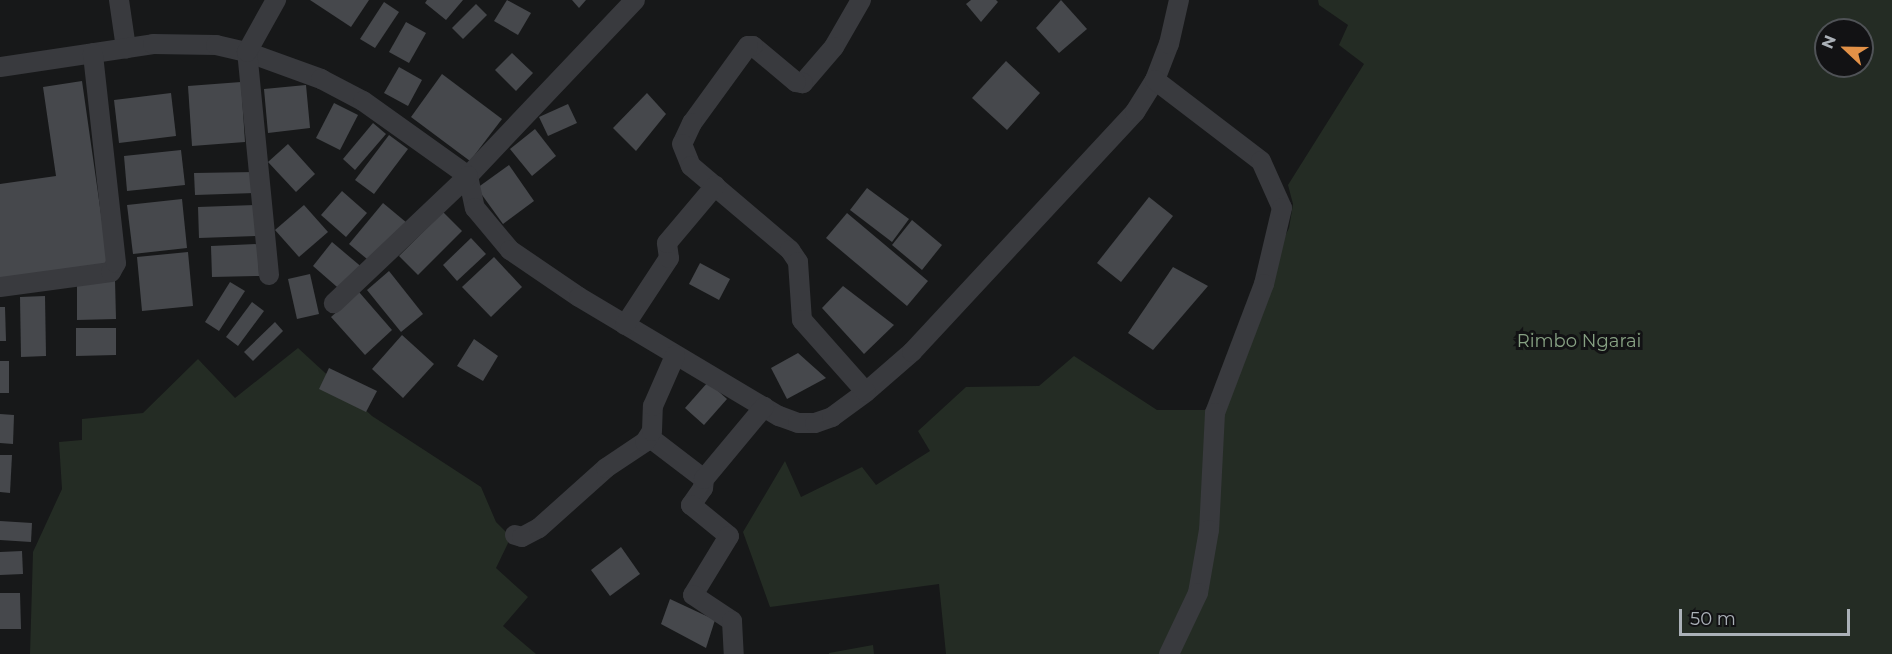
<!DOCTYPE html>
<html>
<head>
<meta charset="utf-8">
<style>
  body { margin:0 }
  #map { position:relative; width:1892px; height:654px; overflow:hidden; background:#171819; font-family:Montserrat,sans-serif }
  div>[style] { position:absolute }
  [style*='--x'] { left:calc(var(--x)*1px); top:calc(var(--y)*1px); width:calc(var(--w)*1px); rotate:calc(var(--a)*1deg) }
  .green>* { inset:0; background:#242c24 }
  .building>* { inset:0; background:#46484c }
  .minor>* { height:20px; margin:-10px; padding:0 10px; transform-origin:10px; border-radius:10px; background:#393a3e }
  span { translate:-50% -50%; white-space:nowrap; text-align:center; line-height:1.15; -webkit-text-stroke:6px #121214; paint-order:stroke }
  .park-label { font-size:18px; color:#87a183 }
  .north { position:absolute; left:1814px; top:18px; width:60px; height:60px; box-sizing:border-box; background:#121214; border:2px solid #4f5256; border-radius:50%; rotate:292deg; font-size:16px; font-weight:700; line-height:24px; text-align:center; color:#abb1b8 }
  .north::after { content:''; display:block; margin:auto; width:21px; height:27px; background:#e29147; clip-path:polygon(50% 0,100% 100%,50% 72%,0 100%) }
  .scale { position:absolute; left:1679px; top:609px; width:171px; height:27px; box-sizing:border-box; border:3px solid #abb1b8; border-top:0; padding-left:8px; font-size:18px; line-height:21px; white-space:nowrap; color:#abb1b8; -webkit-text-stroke:4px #121214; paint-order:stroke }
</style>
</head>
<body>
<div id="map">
  <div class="green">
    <div style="clip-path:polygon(evenodd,1318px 0,1892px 0,1892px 654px,946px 654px,939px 584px,770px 607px,743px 532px,785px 461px,801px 497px,862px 467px,876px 485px,930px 451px,918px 431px,966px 387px,1039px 386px,1074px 356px,1157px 410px,1210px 410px,1246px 316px,1289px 228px,1293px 204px,1288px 185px,1364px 64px,1339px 45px,1348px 25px,1319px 5px,1318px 0,1826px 30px,1862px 30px,1862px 66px,1826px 66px,1826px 30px)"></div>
    <div style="clip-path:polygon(298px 348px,372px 416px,481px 487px,496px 522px,511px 537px,496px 568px,528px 597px,503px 626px,536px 654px,30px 654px,33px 552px,62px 489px,59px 442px,82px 440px,82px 419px,143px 413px,198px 359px,235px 398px)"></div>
    <div style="clip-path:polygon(873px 645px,874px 654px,829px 654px,829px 653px)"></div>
  </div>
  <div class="building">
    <div style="clip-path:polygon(310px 0,369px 0,351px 27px)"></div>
    <div style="clip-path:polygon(427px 0,463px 0,446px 20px,425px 3px)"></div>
    <div style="clip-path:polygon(507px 0,531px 13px,518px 35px,494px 21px)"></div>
    <div style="clip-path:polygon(572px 0,586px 0,579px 8px)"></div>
    <div style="clip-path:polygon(971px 0,996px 0,998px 2px,981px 22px,966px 4px)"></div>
    <div style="clip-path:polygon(1061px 0,1087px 29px,1059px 53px,1036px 28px)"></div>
    <div style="clip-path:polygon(384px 2px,399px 12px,375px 48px,360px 39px)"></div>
    <div style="clip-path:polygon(476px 4px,487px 15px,463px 39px,452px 28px)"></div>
    <div style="clip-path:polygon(406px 22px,426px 33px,409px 63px,389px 52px)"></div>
    <div style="clip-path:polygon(512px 53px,533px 73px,516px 91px,495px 70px)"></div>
    <div style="clip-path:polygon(1006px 61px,1040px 93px,1007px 130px,972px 98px)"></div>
    <div style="clip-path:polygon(399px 67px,422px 80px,408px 106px,384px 93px)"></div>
    <div style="clip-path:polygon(442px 74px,502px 119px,470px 161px,411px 117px)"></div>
    <div style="clip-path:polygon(82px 81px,108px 263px,0 278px,0 184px,56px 176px,43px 87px)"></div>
    <div style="clip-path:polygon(241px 82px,245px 142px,192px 146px,188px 86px)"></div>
    <div style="clip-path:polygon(306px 85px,310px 128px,268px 133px,264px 89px)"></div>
    <div style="clip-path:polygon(171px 93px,176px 136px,119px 143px,114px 100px)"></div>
    <div style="clip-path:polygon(647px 93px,666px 114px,636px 151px,613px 128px)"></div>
    <div style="clip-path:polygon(334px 103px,358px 115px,340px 150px,316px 138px)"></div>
    <div style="clip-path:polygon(568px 104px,577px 123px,548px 136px,539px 117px)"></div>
    <div style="clip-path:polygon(373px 123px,386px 134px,355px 170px,343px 159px)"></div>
    <div style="clip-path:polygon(535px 129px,556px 156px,532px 176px,510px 149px)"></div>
    <div style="clip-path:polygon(389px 135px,408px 149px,374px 194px,355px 180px)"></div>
    <div style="clip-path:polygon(288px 144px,315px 174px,296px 192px,268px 162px)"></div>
    <div style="clip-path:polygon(181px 150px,185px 185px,127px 191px,124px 156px)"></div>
    <div style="clip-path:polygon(509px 165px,534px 201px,503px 224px,477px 188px)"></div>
    <div style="clip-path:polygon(255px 172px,255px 193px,195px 195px,194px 173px)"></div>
    <div style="clip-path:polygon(867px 188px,909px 219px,892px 242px,850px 210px)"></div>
    <div style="clip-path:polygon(342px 191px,367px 213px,346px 237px,321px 215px)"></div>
    <div style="clip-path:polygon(1149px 197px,1173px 216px,1121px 282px,1097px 263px)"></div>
    <div style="clip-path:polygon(182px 199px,187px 248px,133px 254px,127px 205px)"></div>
    <div style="clip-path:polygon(383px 203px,407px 223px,373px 264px,349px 244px)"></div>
    <div style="clip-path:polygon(255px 205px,256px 236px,199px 238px,198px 207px)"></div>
    <div style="clip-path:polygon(304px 205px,328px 232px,299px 257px,275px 230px)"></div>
    <div style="clip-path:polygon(443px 212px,462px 231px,418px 275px,399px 256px)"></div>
    <div style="clip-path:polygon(847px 213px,928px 281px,907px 306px,826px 238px)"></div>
    <div style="clip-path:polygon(912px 220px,942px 245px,922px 270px,892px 245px)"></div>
    <div style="clip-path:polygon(471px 238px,486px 254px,457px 281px,443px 265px)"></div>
    <div style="clip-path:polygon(332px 242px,364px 269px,344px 293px,313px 266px)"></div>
    <div style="clip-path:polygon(258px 244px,259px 276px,212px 277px,211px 246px)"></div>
    <div style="clip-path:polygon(188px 252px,193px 306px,142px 311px,137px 257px)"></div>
    <div style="clip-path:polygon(494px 257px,522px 287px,491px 317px,462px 287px)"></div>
    <div style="clip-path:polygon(700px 263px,730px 279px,719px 300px,689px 284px)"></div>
    <div style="clip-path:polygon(1173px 267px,1208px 286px,1153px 350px,1128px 333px)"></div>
    <div style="clip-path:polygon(389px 271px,423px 314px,401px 332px,367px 290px)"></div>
    <div style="clip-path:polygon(310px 274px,319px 314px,297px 319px,288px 279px)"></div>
    <div style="clip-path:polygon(115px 280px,116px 319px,77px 320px,77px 281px)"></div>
    <div style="clip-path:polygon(230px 282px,245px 291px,219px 331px,205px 322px)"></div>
    <div style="clip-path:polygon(843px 286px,894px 325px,864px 354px,822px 308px)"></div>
    <div style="clip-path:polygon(359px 292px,392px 330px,365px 355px,331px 317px)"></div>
    <div style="clip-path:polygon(45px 296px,46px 356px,21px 357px,20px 297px)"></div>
    <div style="clip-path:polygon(252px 302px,264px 311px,238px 346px,226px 337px)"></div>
    <div style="clip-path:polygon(0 307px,5px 307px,6px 341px,0 341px)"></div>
    <div style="clip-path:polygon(275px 322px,283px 331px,253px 361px,244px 352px)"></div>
    <div style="clip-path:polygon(76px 328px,116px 328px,116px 355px,76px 356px)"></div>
    <div style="clip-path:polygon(402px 335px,434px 364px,403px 398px,372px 369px)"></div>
    <div style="clip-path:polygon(474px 339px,498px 356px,483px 381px,457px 366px)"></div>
    <div style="clip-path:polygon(798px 353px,826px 378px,787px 399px,771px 368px)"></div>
    <div style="clip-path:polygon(0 361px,9px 361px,9px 393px,0 393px)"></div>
    <div style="clip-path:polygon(329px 368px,377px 391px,366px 412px,319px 389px)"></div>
    <div style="clip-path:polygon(708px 382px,727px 399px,704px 425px,685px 408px)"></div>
    <div style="clip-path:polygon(0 414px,14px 415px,13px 444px,0 443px)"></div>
    <div style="clip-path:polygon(0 455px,12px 455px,10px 493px,0 492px)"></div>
    <div style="clip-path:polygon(0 521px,32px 523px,31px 542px,0 540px)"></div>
    <div style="clip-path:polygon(621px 547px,640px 574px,610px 596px,591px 570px)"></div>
    <div style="clip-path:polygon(22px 551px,23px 574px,0 575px,0 552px)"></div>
    <div style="clip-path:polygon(0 593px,20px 593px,21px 629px,0 629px)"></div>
    <div style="clip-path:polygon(670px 599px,715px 620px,706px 648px,661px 624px)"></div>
  </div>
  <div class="minor">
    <div style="--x:119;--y:0;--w:49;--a:81.7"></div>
    <div style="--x:635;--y:0;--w:243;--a:133.5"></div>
    <div style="--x:468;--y:176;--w:33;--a:78"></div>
    <div style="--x:475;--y:208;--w:55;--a:50.2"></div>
    <div style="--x:510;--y:250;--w:83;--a:34.3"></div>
    <div style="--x:579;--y:297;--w:233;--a:30.8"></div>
    <div style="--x:779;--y:416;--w:20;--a:20"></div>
    <div style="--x:798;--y:423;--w:17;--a:0"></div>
    <div style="--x:815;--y:423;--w:18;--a:-19"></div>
    <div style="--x:832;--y:417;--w:42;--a:-36.3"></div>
    <div style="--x:866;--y:392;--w:61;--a:-41"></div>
    <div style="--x:912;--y:352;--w:328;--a:-47.1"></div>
    <div style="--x:1135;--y:112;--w:38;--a:-58"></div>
    <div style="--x:1155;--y:80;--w:39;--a:-69"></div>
    <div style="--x:1169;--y:44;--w:45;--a:-77.2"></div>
    <div style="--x:861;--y:0;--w:54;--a:119.9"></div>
    <div style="--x:834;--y:47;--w:48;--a:130.7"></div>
    <div style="--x:803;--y:83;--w:7;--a:-172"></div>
    <div style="--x:796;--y:82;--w:56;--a:-140.1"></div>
    <div style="--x:753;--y:46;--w:5;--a:180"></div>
    <div style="--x:748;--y:46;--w:95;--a:126"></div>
    <div style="--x:692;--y:123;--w:23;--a:115"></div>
    <div style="--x:682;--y:144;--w:24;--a:68"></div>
    <div style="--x:691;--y:166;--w:130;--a:40.3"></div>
    <div style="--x:790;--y:250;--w:14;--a:56"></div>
    <div style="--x:798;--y:262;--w:58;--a:86.1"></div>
    <div style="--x:802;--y:320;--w:96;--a:48.4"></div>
    <div style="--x:0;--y:67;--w:155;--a:-8.5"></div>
    <div style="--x:153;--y:44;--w:63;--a:0.9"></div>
    <div style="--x:216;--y:45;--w:32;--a:13"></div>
    <div style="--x:247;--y:52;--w:79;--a:20"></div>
    <div style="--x:321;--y:79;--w:47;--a:27.6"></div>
    <div style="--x:363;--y:101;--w:129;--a:35.5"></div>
    <div style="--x:468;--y:176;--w:185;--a:136.5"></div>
    <div style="--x:1155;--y:80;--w:133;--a:37.4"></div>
    <div style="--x:1261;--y:161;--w:51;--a:65.9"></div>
    <div style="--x:1282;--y:208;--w:78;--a:103.3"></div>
    <div style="--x:1264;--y:284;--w:138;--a:110.8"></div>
    <div style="--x:1215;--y:413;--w:117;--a:92.9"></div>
    <div style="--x:1209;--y:530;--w:64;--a:99.9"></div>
    <div style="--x:1198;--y:593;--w:68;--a:115.4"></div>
    <div style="--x:269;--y:275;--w:224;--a:-95.6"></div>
    <div style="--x:247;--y:52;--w:60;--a:-60.9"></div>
    <div style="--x:0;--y:287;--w:112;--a:-7.7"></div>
    <div style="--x:111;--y:272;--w:10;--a:-61"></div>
    <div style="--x:116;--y:263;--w:211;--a:-96.3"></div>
    <div style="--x:625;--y:325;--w:80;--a:-56.7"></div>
    <div style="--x:669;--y:258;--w:15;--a:-98"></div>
    <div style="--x:667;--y:243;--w:75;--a:-49.9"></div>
    <div style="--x:649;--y:437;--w:69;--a:37.4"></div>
    <div style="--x:704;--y:479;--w:9;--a:96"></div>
    <div style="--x:703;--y:488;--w:21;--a:125"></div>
    <div style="--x:691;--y:505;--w:49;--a:39.2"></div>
    <div style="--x:729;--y:536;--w:69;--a:121.4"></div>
    <div style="--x:693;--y:595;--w:47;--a:33.7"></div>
    <div style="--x:732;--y:621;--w:33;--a:87"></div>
    <div style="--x:704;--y:479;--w:94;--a:-50.2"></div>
    <div style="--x:515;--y:535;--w:7;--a:16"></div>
    <div style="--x:522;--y:537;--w:19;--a:-28"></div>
    <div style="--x:539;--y:528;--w:90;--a:-41.8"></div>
    <div style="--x:606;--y:468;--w:47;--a:-33.7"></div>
    <div style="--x:645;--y:442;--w:13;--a:-58"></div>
    <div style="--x:652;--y:431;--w:25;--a:-88"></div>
    <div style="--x:653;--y:406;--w:55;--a:-66.3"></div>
  </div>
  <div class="park-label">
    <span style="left:1579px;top:341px">Rimbo Ngarai</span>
  </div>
  <div class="north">N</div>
  <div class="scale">50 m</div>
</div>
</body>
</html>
